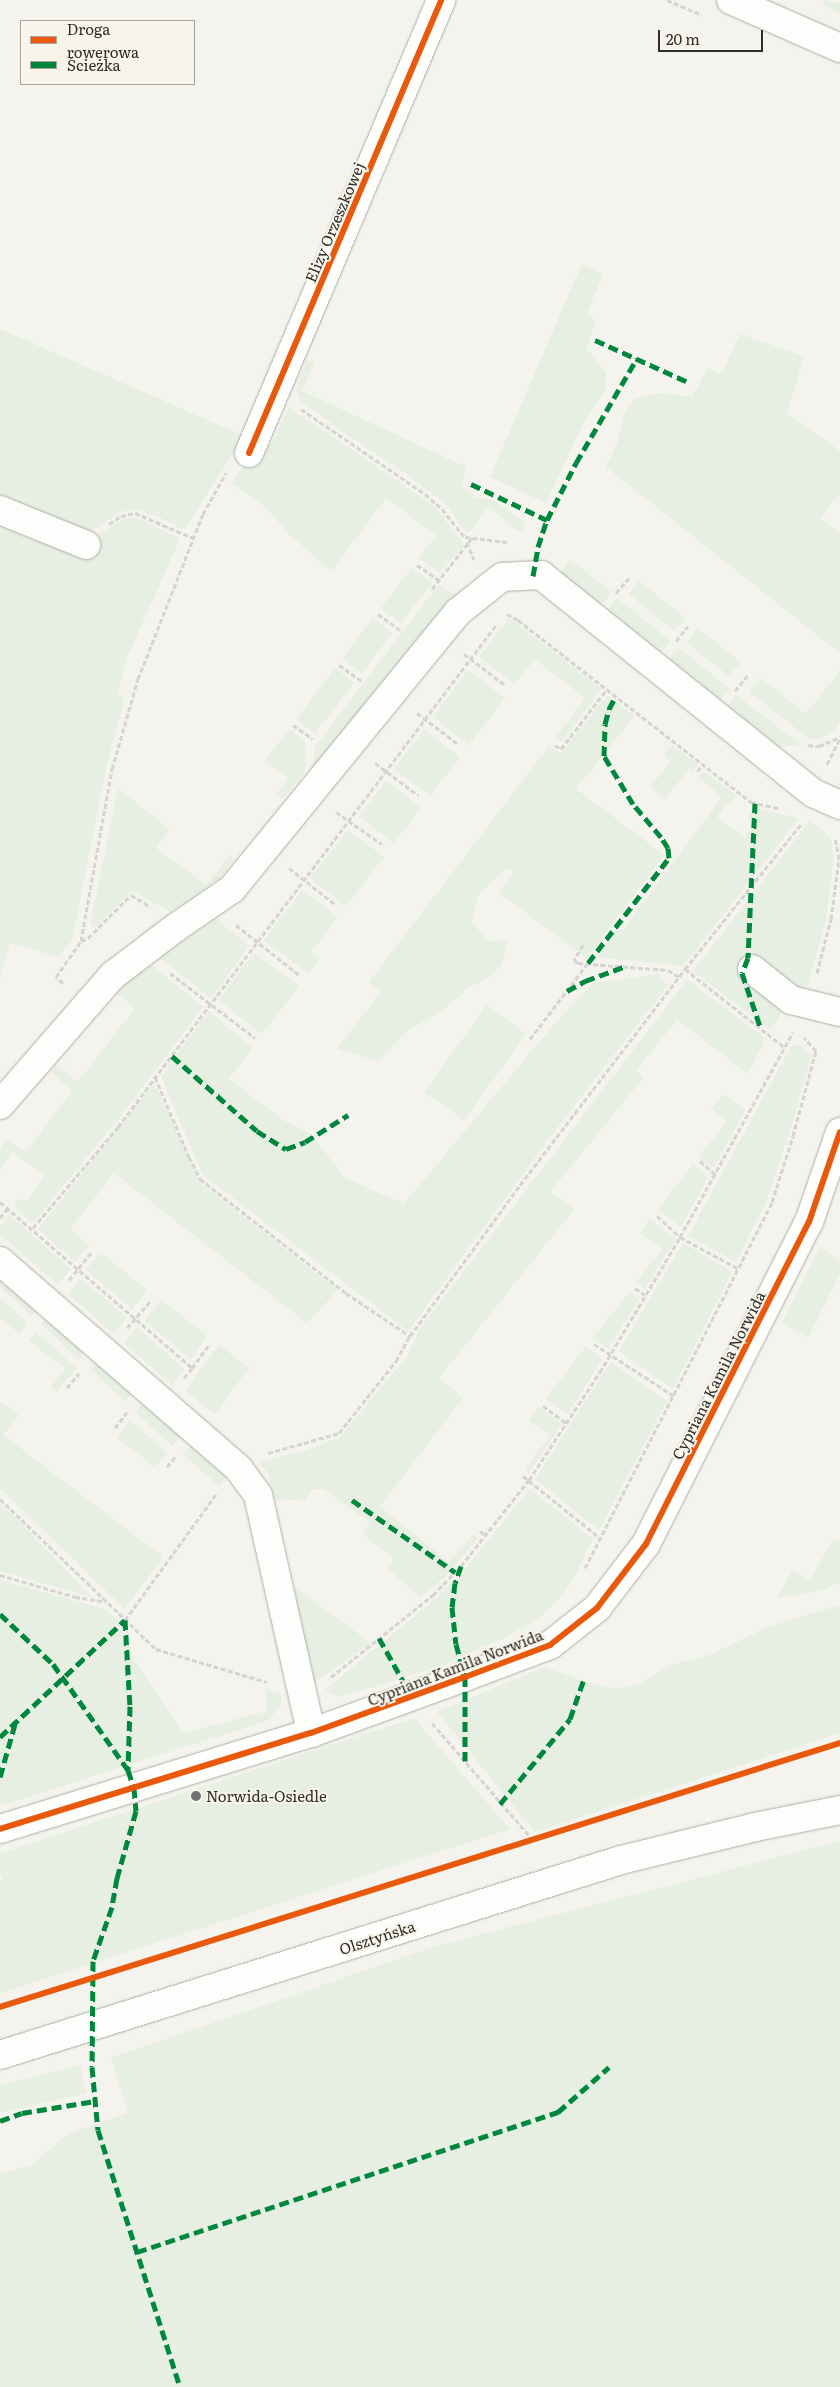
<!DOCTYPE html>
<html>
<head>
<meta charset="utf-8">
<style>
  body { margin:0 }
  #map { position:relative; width:840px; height:2387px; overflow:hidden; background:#f4f3ed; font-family:Literata,serif }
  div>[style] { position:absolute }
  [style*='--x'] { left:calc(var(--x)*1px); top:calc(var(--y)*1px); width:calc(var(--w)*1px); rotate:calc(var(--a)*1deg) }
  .green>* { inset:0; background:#e6efe1 }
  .path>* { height:3px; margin-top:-1.5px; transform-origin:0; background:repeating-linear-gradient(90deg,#d5d4d3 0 5px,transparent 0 7.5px) }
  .roads { filter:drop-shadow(0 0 1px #aeada8) drop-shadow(0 0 1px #aeada8) }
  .minor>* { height:28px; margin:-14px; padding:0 14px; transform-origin:14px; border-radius:14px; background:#fdfdfc }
  .major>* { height:28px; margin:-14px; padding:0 14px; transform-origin:14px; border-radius:14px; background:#fdfdfc }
  .quiet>* { height:5px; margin-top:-2.5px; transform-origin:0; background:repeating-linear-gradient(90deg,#00873e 0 10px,transparent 0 15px) }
  .cycleway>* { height:6px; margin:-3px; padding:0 3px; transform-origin:3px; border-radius:3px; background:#e8590c }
  .dots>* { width:14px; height:14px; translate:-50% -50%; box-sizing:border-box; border:2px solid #f7f4ea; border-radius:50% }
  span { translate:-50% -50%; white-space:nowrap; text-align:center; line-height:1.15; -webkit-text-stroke:4px #f7f4ea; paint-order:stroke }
  .street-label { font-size:15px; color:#2e2d29 }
  .poi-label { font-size:15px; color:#2e2d29 }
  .left { translate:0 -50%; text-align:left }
  .legend { position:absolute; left:20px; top:20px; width:175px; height:65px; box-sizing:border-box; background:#f7f4ea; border:1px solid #a7a49d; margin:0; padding:6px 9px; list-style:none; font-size:15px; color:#2e2d29 }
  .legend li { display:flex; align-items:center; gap:10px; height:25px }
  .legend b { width:25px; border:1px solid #a7a49d }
  .scale { position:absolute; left:658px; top:30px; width:105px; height:22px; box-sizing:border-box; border:2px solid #2e2d29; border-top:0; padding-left:6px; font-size:15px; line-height:18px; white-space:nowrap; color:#2e2d29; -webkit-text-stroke:4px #f7f4ea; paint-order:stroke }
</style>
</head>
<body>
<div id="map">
  <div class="green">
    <div style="clip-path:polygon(825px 0,840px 4px,840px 13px,822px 5px)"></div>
    <div style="clip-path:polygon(582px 264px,603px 275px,586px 315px,596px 320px,586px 348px,606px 373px,606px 388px,581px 428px,546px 503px,490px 477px)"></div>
    <div style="clip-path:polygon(0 329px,244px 436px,184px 530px,157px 516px,137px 510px,123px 511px,83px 536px,0 505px)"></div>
    <div style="clip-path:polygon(740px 334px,804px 356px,787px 413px,840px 451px,840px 493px,820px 518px,840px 534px,840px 653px,606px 467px,618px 441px,624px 414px,635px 399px,661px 393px,692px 397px,708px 368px,722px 374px)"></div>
    <div style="clip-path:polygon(307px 360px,314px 362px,302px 391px,466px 467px,462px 486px,475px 497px,495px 501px,524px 522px,525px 530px,517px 531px,489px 506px,470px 532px,465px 532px,446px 504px,404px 472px,339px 429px,301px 401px,296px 389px)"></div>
    <div style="clip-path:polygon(289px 407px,433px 505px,465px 545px,439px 573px,419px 558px,436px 535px,386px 498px,331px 571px,289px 534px,264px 505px,231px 484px,241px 469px,273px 441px)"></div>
    <div style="clip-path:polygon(135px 517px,180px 539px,127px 657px,118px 691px,124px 700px,106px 768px,72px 940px,59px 957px,10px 943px,0 978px,0 522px,92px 539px,125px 518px)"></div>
    <div style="clip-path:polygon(570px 560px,612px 592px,600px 606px,560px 574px)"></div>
    <div style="clip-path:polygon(412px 568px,432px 583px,401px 623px,381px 608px)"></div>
    <div style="clip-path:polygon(639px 581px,686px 619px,674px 631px,629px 594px)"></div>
    <div style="clip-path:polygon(439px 584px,455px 596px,313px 773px,315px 747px)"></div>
    <div style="clip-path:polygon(617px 598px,671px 641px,659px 655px,607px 612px)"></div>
    <div style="clip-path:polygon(373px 618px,392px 633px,362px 673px,342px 659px)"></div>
    <div style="clip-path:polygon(509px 618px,602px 689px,562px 742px,556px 737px,585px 698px,535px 659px,515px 684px,479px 657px)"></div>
    <div style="clip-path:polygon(697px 628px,741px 662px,729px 676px,687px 643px)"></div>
    <div style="clip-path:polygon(679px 648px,730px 689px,719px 702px,667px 660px)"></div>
    <div style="clip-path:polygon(335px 668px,354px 683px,315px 733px,296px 720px)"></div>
    <div style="clip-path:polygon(468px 670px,505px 698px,469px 745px,433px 717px)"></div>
    <div style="clip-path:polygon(840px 671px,840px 721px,834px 730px,817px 740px,807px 737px,749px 691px,761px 678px,806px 714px)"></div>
    <div style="clip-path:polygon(607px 695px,634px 716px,576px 789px,664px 855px,587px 958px,499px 893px,515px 871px,507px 868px,478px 895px,471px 922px,490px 942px,507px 940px,502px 963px,494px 974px,467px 989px,444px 1009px,406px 1032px,379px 1061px,337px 1049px,381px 992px,369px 982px,549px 746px,561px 753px)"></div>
    <div style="clip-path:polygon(736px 695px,801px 745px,776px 747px,726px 707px)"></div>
    <div style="clip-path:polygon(289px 729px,306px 743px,305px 771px,283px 799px,276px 794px,288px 778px,265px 761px)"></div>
    <div style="clip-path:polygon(424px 730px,460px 757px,430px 796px,394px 769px)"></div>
    <div style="clip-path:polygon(672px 745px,698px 765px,692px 772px,688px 770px,665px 799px,650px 787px,671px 761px,664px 755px)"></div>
    <div style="clip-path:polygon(704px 771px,737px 796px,730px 805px,727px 803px,717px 817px,744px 837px,755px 823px,748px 818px,753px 807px,799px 818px,683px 966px,597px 957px,617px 930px,623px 930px,722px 797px,698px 777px)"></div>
    <div style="clip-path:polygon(386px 781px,421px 808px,394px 843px,359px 817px)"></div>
    <div style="clip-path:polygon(118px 789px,170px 829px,156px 848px,206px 885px,230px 855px,234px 860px,218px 880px,170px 912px,132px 890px,95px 928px,90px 924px)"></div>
    <div style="clip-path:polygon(810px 821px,830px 837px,834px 855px,826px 920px,806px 990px,785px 1008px,770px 1030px,693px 971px)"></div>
    <div style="clip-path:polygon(348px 830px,384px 857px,346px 906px,310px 878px)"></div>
    <div style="clip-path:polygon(302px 890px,338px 917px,311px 952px,320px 958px,308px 973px,264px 940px)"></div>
    <div style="clip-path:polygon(216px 919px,249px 946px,211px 998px,159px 957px)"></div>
    <div style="clip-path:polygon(254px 953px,299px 986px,262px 1034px,218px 1000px)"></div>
    <div style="clip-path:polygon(151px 965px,203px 1007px,119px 1118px,32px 1224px,14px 1207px,19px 1198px,26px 1202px,44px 1175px,12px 1152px,0 1171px,0 1152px,5px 1139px,26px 1152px,72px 1091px,51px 1072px,56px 1065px,78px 1082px,135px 1008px,114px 992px)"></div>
    <div style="clip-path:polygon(660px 974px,659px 980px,669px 984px,547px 1141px,408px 1331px,203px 1175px,161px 1077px,209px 1011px,252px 1048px,229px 1079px,283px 1120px,311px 1134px,345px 1178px,404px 1204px,555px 1023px,593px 983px)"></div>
    <div style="clip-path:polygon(687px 980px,763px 1037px,763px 1044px,748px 1074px,677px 1019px,636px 1071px,644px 1077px,550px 1192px,574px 1209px,439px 1378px,463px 1398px,380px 1506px,448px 1562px,474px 1534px,478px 1538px,447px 1575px,421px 1597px,387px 1568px,394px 1559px,362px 1533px,370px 1522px,323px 1489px,312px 1489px,305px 1501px,274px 1499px,269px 1474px,258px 1462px,306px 1450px,339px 1438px,407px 1357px,419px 1330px)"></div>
    <div style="clip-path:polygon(487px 1005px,526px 1034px,464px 1120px,424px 1092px)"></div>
    <div style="clip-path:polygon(792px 1045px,801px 1046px,811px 1055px,797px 1108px,767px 1200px,736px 1262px,688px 1236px)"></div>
    <div style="clip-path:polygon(153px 1085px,158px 1090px,200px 1183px,338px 1290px,307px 1323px,114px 1173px,70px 1229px,89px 1245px,75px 1262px,38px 1229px)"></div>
    <div style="clip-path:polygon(723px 1094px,745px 1110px,714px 1168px,699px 1157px,727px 1121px,711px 1108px)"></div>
    <div style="clip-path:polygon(693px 1164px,708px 1178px,681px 1227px,658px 1209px)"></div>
    <div style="clip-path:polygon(9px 1215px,71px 1269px,58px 1285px,0 1234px,0 1227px)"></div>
    <div style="clip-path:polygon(650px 1219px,676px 1239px,645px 1289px,636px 1283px,662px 1249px,640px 1233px)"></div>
    <div style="clip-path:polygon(683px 1243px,732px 1272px,673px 1389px,619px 1351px)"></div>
    <div style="clip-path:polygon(820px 1247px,840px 1262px,840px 1274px,808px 1337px,782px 1323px)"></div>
    <div style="clip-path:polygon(101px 1253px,147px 1290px,132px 1309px,86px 1270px)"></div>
    <div style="clip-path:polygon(0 1275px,40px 1306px,32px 1316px,0 1287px)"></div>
    <div style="clip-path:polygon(81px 1279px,127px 1318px,114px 1334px,68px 1294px)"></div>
    <div style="clip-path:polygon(629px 1292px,639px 1299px,608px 1349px,593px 1338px)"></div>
    <div style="clip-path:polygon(0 1298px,24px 1319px,26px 1326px,19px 1333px,0 1319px)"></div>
    <div style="clip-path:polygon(161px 1300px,207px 1336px,191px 1360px,145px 1321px)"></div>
    <div style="clip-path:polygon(50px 1314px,87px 1349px,79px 1360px,41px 1324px)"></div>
    <div style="clip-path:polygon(137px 1327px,184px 1369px,172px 1385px,125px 1344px)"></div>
    <div style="clip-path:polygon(36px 1332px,77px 1368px,57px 1392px,51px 1387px,65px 1368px,29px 1341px)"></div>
    <div style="clip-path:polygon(219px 1345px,249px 1368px,215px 1414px,185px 1391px)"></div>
    <div style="clip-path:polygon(586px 1346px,602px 1359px,568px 1414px,546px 1399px)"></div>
    <div style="clip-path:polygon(99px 1359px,134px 1390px,125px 1402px,90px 1369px)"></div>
    <div style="clip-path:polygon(611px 1362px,667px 1401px,599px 1530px,535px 1479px)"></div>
    <div style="clip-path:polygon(144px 1400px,183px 1433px,172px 1446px,135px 1412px)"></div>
    <div style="clip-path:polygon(0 1401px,19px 1415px,3px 1435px,163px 1557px,125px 1609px,0 1488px)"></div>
    <div style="clip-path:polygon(539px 1407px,562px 1424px,529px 1473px,524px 1470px,550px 1436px,529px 1420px)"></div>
    <div style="clip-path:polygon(130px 1420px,167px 1453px,155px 1467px,117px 1438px)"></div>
    <div style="clip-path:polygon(194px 1442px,229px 1475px,219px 1486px,183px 1454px)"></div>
    <div style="clip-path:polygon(530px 1489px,593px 1539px,574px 1578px,563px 1594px,540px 1617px,508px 1636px,441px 1666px,341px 1697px,324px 1691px,434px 1600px,466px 1568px)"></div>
    <div style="clip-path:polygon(0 1504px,13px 1515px,92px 1597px,0 1571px)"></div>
    <div style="clip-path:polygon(834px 1538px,840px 1541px,840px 1582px,822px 1590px,776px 1599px,792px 1571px,810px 1580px)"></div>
    <div style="clip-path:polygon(0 1580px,105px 1609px,129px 1631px,132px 1657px,183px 1733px,267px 1711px,265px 1688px,280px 1693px,282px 1702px,269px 1720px,0 1806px)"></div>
    <div style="clip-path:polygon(294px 1587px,371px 1643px,313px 1683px)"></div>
    <div style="clip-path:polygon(840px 1605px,840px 1733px,535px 1832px,437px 1712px,545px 1667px,583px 1681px,615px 1689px,639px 1684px,671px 1665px,712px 1654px,768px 1627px)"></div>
    <div style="clip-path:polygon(414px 1718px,510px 1829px,0 1993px,0 1881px,3px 1879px,0 1872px,0 1853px)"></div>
    <div style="clip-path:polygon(840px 1841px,840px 2387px,0 2387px,0 2174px,32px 2165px,68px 2134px,128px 2113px,111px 2058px,436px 1946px)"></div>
    <div style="clip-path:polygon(80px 2065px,86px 2093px,0 2113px,0 2085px)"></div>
  </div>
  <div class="path">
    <div style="--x:667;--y:0;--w:38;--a:23"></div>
    <div style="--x:301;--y:409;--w:150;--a:34.4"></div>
    <div style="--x:425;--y:494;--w:23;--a:41"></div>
    <div style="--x:442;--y:509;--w:36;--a:51"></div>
    <div style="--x:465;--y:537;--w:42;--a:6.8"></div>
    <div style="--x:109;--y:524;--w:14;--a:-34"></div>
    <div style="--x:121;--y:516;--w:14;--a:-12"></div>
    <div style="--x:135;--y:513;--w:63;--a:23.3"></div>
    <div style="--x:467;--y:542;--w:19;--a:69"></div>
    <div style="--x:417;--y:565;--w:29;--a:34"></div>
    <div style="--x:432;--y:589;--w:65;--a:-51.9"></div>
    <div style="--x:616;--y:593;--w:20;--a:-49"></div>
    <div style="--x:378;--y:614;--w:27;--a:36"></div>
    <div style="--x:507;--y:614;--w:13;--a:29"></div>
    <div style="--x:518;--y:620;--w:296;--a:38"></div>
    <div style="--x:751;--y:802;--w:28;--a:13"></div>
    <div style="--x:676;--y:641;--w:19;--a:-51"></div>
    <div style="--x:464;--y:654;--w:50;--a:36.9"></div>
    <div style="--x:339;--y:665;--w:28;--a:35"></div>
    <div style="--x:735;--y:691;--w:22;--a:-51"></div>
    <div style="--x:417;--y:713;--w:51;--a:37.1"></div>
    <div style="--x:293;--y:725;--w:24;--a:35"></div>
    <div style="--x:555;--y:745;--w:7;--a:34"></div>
    <div style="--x:561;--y:749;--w:76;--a:-52.5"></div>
    <div style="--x:808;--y:745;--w:11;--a:5"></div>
    <div style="--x:819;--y:746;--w:23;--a:-23"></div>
    <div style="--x:375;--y:763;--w:54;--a:36.7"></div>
    <div style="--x:827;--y:764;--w:29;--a:-63"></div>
    <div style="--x:697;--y:771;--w:8;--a:-45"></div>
    <div style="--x:336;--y:812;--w:56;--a:34.8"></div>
    <div style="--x:289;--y:868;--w:60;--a:38.2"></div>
    <div style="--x:236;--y:925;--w:80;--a:38.4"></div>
    <div style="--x:81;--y:941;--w:8;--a:-23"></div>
    <div style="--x:88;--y:938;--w:61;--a:-45"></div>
    <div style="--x:131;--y:895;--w:23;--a:31"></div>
    <div style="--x:583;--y:945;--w:17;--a:121"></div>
    <div style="--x:574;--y:960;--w:5;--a:37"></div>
    <div style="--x:578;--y:963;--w:90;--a:4.4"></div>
    <div style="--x:668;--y:970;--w:13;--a:32"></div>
    <div style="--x:685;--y:969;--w:126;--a:38.2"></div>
    <div style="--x:170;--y:973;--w:107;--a:37.4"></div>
    <div style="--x:817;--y:973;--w:56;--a:-75.5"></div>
    <div style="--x:831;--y:919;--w:61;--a:-82.4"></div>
    <div style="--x:839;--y:859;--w:22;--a:-100"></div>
    <div style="--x:63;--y:983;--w:9;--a:-139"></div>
    <div style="--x:56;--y:977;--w:44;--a:-55.2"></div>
    <div style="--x:81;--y:941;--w:175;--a:-79.8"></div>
    <div style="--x:112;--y:769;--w:94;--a:-73.9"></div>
    <div style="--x:138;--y:679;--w:177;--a:-68.5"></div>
    <div style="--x:203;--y:514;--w:47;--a:-60.7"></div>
    <div style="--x:530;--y:1039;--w:96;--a:-52.7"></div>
    <div style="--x:155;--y:1077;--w:87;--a:67"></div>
    <div style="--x:189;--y:1157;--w:25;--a:63"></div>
    <div style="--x:200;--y:1179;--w:185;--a:38"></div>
    <div style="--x:346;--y:1293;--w:77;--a:33.9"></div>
    <div style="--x:700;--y:1161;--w:20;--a:41"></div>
    <div style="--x:0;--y:1202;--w:254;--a:40.8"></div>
    <div style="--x:192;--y:1368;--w:13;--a:129"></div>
    <div style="--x:657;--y:1216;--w:31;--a:42"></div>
    <div style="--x:680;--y:1237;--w:67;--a:28.5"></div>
    <div style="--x:0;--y:1218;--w:13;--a:-51"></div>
    <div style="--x:33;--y:1228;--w:132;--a:-49.9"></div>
    <div style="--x:118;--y:1127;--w:628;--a:-53.02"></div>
    <div style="--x:69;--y:1280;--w:35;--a:-51"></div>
    <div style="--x:635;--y:1288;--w:12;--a:35"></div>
    <div style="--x:127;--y:1328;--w:37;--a:-49"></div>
    <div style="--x:594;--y:1344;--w:95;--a:33"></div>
    <div style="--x:192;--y:1368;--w:29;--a:-54"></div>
    <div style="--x:67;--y:1388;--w:19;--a:-51"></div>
    <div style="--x:543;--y:1406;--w:29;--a:36"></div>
    <div style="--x:115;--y:1428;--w:20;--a:-53"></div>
    <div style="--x:268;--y:1453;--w:74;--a:-15.7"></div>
    <div style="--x:339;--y:1433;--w:92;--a:-51.6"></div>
    <div style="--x:396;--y:1361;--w:29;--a:-61"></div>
    <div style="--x:410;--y:1336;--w:187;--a:-53.9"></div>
    <div style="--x:520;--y:1185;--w:272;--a:-52.6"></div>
    <div style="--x:685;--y:969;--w:186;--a:-51.3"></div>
    <div style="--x:167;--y:1467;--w:14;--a:-51"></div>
    <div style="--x:523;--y:1476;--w:99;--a:38.8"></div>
    <div style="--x:0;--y:1499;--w:216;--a:43.9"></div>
    <div style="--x:156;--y:1649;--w:116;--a:16.6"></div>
    <div style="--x:480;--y:1531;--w:6;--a:39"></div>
    <div style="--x:585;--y:1568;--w:411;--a:-62.9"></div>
    <div style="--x:772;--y:1202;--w:69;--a:-72.3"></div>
    <div style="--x:793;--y:1136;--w:88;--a:-74.9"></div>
    <div style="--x:816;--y:1051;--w:18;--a:-131"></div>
    <div style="--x:0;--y:1575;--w:78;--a:16.3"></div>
    <div style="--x:75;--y:1597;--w:31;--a:9"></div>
    <div style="--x:125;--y:1620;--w:157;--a:-54.1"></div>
    <div style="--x:331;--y:1677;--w:131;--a:-38.8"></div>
    <div style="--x:433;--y:1595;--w:40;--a:-46"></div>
    <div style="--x:461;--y:1566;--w:110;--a:-51.7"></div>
    <div style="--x:529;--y:1480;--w:129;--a:-56.7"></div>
    <div style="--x:600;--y:1372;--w:157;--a:-59.3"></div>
    <div style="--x:680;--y:1237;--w:234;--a:-61.1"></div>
    <div style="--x:432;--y:1723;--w:155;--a:49.2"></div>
  </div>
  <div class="roads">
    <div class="minor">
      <div style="--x:731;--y:0;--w:119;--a:23.8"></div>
      <div style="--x:249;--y:453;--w:492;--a:-67"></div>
      <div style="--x:0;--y:510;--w:93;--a:22.1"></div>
      <div style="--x:752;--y:969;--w:50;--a:38.5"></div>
      <div style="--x:791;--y:1000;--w:50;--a:13.8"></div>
      <div style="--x:0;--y:1105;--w:171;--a:-49"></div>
      <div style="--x:112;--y:976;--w:79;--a:-37.3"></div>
      <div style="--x:175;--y:928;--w:69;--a:-34.4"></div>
      <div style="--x:232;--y:889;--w:357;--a:-50.8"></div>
      <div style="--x:458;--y:612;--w:56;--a:-38.5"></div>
      <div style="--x:502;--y:577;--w:39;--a:-3"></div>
      <div style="--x:541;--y:575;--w:349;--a:38.7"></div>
      <div style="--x:813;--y:793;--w:30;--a:24"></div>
      <div style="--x:0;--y:1261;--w:317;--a:41"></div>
      <div style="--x:239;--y:1469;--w:32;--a:54"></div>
      <div style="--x:258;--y:1495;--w:244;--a:77.4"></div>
      <div style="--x:0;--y:1829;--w:325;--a:-17.2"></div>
      <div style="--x:311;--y:1733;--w:164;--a:-20"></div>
      <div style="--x:465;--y:1677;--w:91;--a:-20.6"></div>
      <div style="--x:550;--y:1645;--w:60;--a:-38.2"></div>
      <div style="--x:597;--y:1608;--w:81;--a:-52.6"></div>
      <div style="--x:646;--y:1544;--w:361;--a:-63.2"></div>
      <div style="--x:809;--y:1222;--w:95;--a:-71"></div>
    </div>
    <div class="major">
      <div style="--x:0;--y:2055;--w:651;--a:-17.43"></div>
      <div style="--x:621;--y:1860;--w:138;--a:-13.8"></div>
      <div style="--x:755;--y:1827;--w:87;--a:-11.3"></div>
    </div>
  </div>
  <div class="quiet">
    <div style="--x:595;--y:340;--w:102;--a:24.3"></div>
    <div style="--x:471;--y:484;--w:84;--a:25.3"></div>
    <div style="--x:533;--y:576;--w:29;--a:-80"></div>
    <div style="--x:538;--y:547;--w:28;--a:-72"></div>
    <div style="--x:547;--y:520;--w:64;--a:-63"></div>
    <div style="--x:576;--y:463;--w:121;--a:-59.8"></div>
    <div style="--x:755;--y:803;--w:155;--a:92.6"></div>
    <div style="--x:748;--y:958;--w:16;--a:112"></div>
    <div style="--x:742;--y:973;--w:59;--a:71.3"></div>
    <div style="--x:588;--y:963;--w:133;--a:-52.4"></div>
    <div style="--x:669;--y:858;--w:10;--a:-96"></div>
    <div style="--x:668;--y:848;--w:13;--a:-122"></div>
    <div style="--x:661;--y:837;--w:43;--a:-130.3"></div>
    <div style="--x:633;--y:804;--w:56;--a:-121.1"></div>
    <div style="--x:604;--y:756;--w:32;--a:-88"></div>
    <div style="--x:605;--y:724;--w:16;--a:-75"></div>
    <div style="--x:609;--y:709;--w:15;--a:-62"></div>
    <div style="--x:567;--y:991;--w:21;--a:-29"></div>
    <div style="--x:585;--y:981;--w:44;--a:-20.1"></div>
    <div style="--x:172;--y:1056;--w:113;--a:41.4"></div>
    <div style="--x:257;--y:1131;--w:34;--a:32"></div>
    <div style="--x:286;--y:1149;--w:20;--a:-20"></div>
    <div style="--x:305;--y:1142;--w:51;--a:-32.1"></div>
    <div style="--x:352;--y:1500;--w:126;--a:35"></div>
    <div style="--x:461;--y:1566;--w:18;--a:109"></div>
    <div style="--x:455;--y:1583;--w:24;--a:97"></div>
    <div style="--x:452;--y:1607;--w:37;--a:84"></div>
    <div style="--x:456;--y:1644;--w:34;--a:75"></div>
    <div style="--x:465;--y:1677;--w:84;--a:90"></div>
    <div style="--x:0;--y:1614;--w:73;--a:43.3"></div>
    <div style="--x:53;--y:1664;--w:130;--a:54.7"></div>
    <div style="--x:125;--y:1620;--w:86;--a:86.7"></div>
    <div style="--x:130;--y:1706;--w:64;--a:91.8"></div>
    <div style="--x:128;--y:1770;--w:19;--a:72"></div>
    <div style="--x:134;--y:1788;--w:23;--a:85"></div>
    <div style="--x:136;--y:1811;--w:70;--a:105.8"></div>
    <div style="--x:117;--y:1878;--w:29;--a:100"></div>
    <div style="--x:112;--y:1907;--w:57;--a:109.4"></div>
    <div style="--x:93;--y:1961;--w:106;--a:90.5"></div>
    <div style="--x:92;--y:2067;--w:63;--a:84.6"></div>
    <div style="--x:98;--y:2130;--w:270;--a:72.3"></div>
    <div style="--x:379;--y:1638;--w:49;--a:60.8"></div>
    <div style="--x:0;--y:1737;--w:171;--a:-43.1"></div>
    <div style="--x:0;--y:1777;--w:55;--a:-74.2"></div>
    <div style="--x:500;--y:1804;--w:110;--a:-50.5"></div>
    <div style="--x:570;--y:1719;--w:42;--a:-70.7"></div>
    <div style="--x:0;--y:2121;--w:23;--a:-20"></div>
    <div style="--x:22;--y:2113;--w:74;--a:-9.3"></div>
    <div style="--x:137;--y:2252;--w:444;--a:-18.4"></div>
    <div style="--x:558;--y:2112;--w:68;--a:-41.4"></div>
  </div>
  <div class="cycleway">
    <div style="--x:249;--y:453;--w:492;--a:-67"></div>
    <div style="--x:0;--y:1829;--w:325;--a:-17.2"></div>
    <div style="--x:311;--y:1733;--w:164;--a:-20"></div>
    <div style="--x:465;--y:1677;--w:91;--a:-20.6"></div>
    <div style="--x:550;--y:1645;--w:60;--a:-38.2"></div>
    <div style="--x:597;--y:1608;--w:81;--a:-52.6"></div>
    <div style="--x:646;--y:1544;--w:361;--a:-63.2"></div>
    <div style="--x:809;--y:1222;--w:95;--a:-71"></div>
    <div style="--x:0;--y:2007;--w:881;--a:-17.45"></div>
  </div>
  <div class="dots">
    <div style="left:196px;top:1796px;background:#73726e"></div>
  </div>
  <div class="street-label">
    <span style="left:334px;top:222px;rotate:-67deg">Elizy Orzeszkowej</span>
    <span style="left:718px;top:1375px;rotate:-63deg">Cypriana Kamila Norwida</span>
    <span style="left:455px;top:1667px;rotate:-21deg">Cypriana Kamila Norwida</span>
    <span style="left:377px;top:1937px;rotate:-18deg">Olsztyńska</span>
  </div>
  <div class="poi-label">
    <span class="left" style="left:206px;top:1796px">Norwida-Osiedle</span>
  </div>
  <ul class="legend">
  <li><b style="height:6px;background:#e8590c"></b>Droga rowerowa</li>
  <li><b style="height:6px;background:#00873e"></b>Ścieżka</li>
  </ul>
  <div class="scale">20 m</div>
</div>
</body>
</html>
